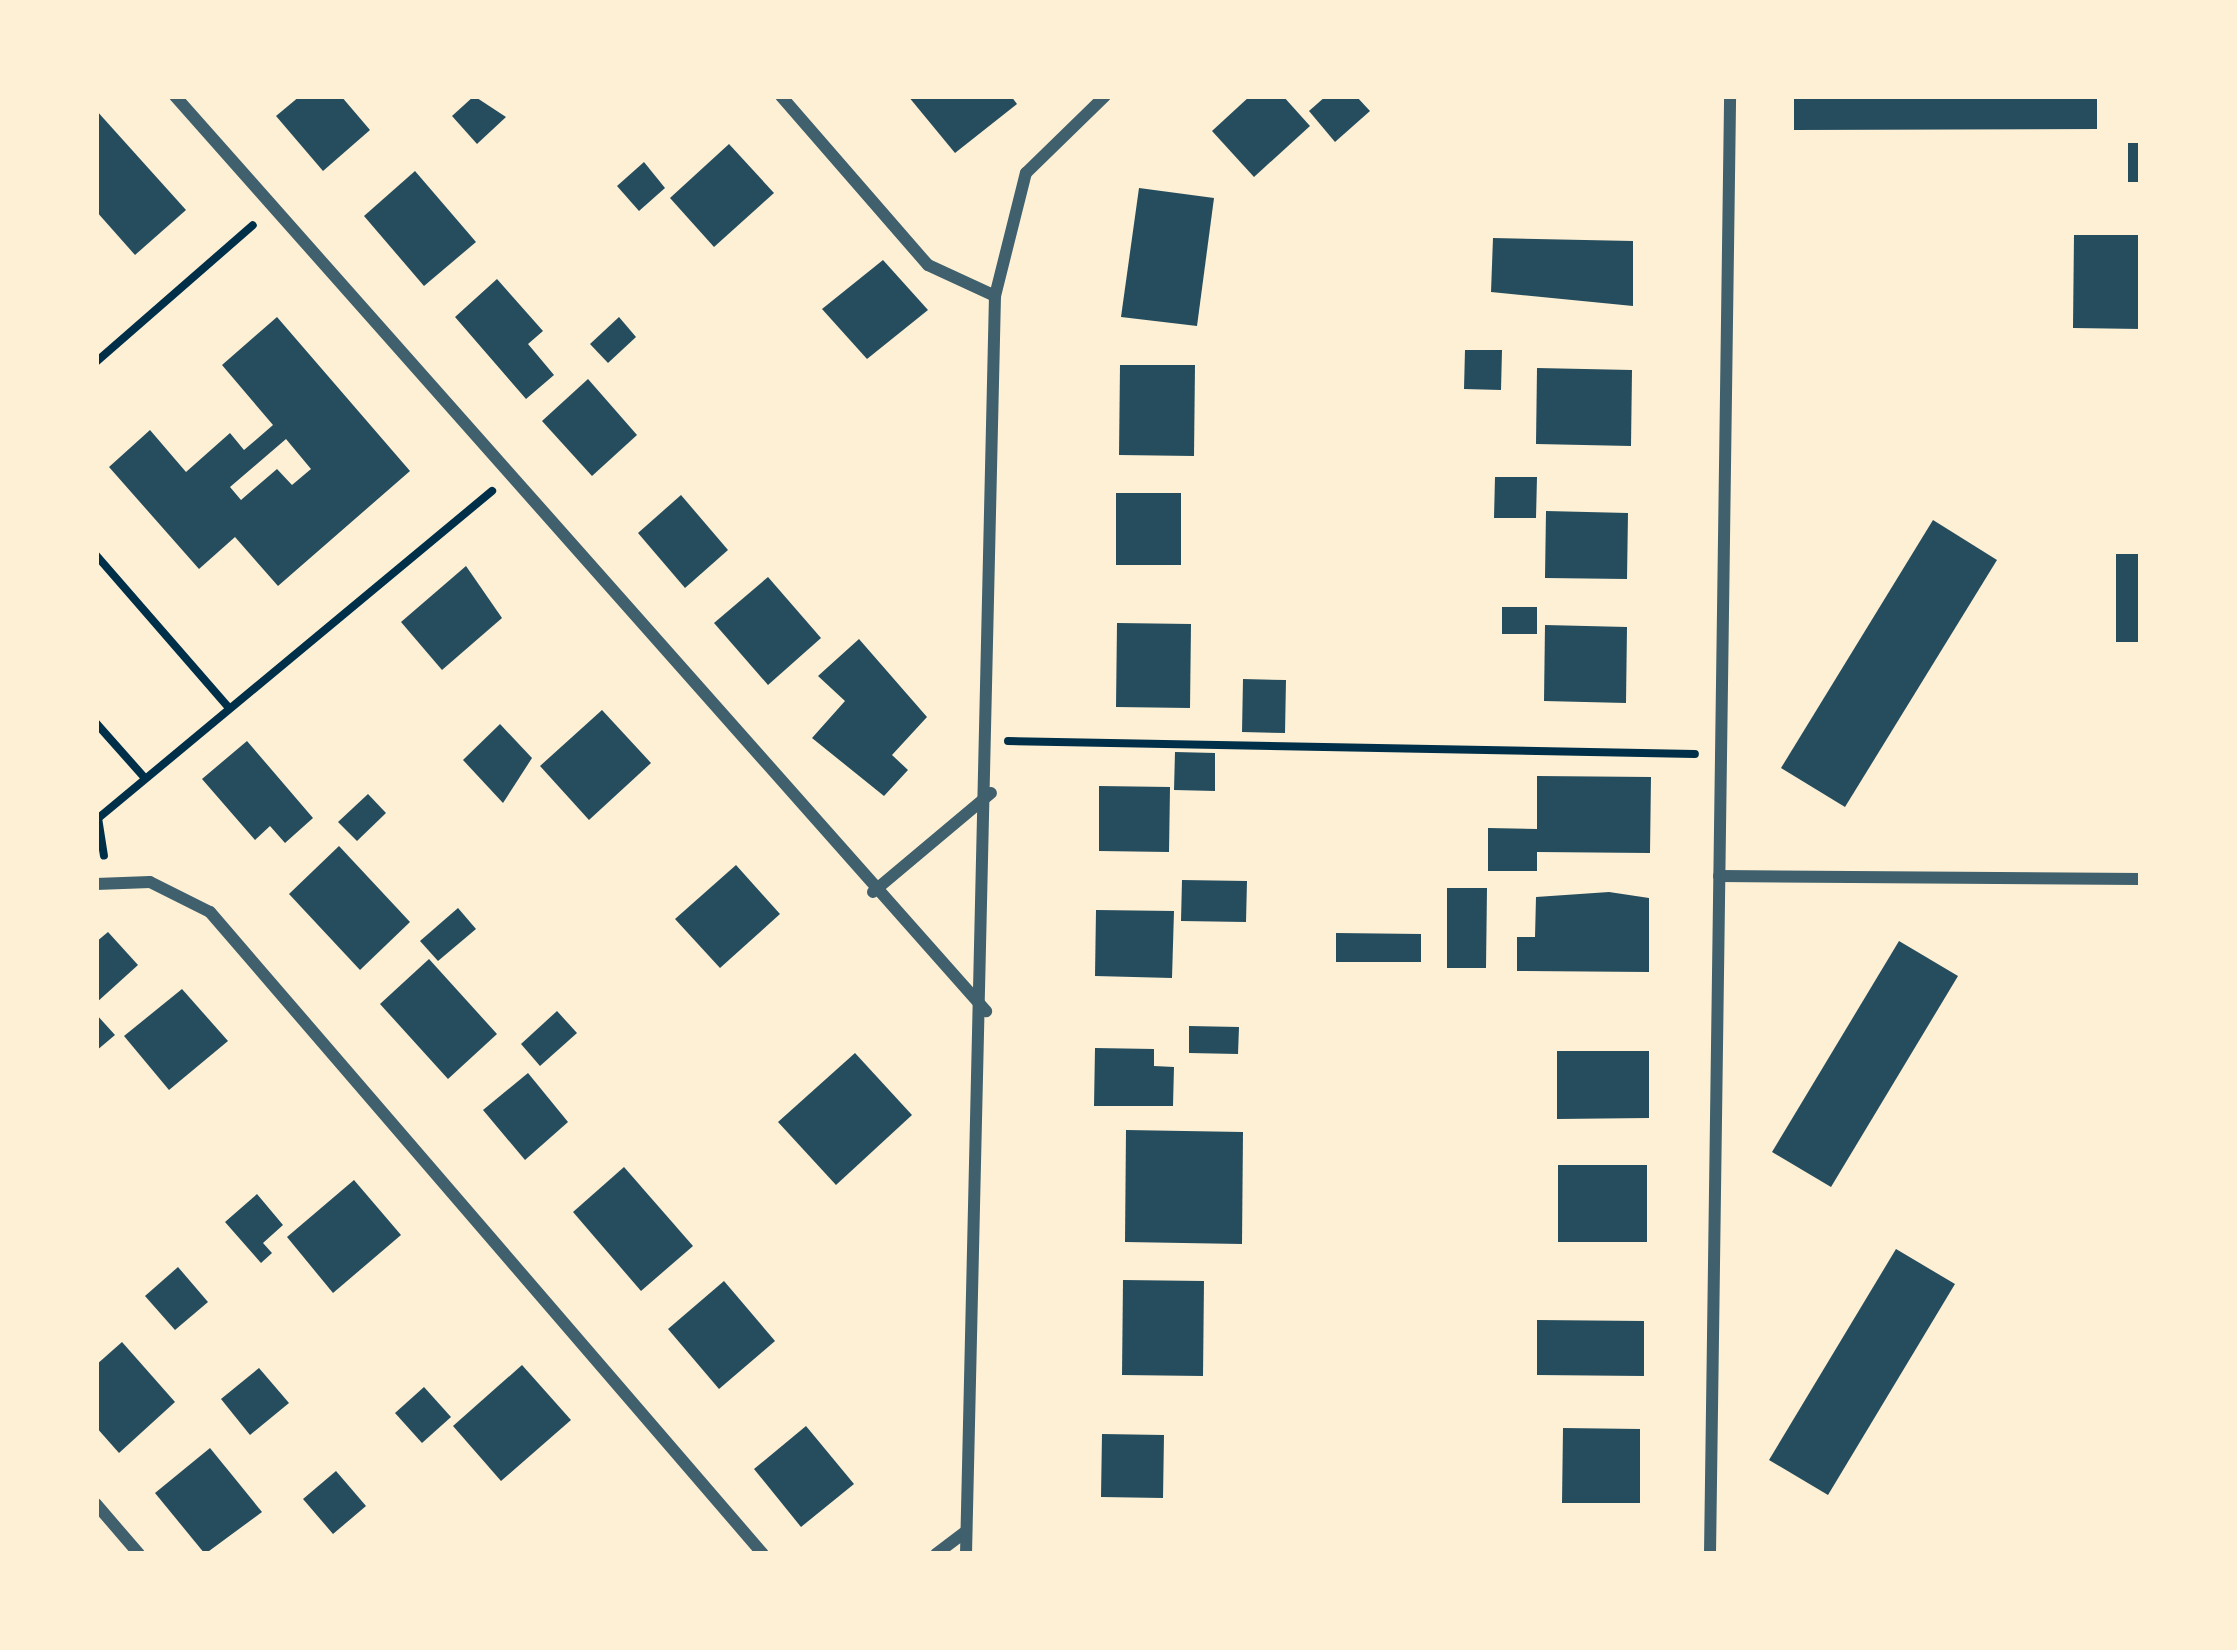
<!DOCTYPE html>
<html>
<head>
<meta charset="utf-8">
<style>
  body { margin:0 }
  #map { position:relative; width:2237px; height:1650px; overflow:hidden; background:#fdf0d5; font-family:"Public Sans",sans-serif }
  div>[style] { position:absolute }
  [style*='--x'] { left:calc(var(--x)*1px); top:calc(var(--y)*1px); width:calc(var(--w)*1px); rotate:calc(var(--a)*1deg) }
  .building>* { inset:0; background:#264d5e }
  .path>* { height:8px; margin:-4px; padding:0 4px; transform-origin:4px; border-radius:4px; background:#003049 }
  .minor>* { height:12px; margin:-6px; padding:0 6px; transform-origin:6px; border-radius:6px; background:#3f606c }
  span { translate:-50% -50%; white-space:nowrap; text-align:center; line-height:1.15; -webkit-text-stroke:12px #fdf0d5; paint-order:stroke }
  .frame { position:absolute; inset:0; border:99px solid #fdf0d5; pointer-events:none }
</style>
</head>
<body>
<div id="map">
  <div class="building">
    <div style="clip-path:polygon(300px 96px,341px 96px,370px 130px,323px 171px,276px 116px)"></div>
    <div style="clip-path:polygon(474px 96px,506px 117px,477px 144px,452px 116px)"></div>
    <div style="clip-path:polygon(908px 96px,1011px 96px,1017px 104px,955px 153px)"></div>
    <div style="clip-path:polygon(1250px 96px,1283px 96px,1310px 126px,1254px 177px,1212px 131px)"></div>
    <div style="clip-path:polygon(1326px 96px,1356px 96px,1370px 111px,1335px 142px,1309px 111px)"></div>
    <div style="clip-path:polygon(1794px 96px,2097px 96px,2097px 129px,1794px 130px)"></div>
    <div style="clip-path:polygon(96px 110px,186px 210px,135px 255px,96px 211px)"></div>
    <div style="clip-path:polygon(2128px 143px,2141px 143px,2141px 182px,2128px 182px)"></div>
    <div style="clip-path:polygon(729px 144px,774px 193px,714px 247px,670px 198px)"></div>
    <div style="clip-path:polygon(644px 162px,665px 188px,639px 211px,617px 186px)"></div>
    <div style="clip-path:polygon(415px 171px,476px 242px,424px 286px,364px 216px)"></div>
    <div style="clip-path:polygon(1139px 188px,1214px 198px,1197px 326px,1121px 317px)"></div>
    <div style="clip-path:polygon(2074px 235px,2141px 235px,2141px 329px,2073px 328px)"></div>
    <div style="clip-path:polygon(1493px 238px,1633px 241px,1633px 306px,1491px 292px)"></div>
    <div style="clip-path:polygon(883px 260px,928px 310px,867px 359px,822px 309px)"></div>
    <div style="clip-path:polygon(497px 279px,543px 331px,528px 344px,554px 375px,526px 399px,455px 317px)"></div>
    <div style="clip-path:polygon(evenodd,277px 317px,410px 471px,278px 586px,235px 537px,199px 569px,109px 467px,150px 430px,186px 472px,230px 433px,244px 450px,273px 425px,222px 365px,277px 317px,286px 439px,311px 469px,292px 485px,277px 469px,241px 500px,230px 487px,286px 439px)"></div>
    <div style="clip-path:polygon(619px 317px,636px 337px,608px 363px,590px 344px)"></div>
    <div style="clip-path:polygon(1465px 350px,1502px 350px,1501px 390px,1464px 389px)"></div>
    <div style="clip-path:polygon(1120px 365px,1195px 365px,1194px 456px,1119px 455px)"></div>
    <div style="clip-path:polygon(1537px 368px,1632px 370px,1631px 446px,1536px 444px)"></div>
    <div style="clip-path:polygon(588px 379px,637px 435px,592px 476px,542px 421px)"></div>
    <div style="clip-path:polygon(1495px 477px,1537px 477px,1536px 518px,1494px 518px)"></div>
    <div style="clip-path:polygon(1116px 493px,1181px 493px,1181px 565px,1116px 565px)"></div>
    <div style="clip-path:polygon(681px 495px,728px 550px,685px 588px,638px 533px)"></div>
    <div style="clip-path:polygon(1546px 511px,1628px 513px,1627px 579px,1545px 578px)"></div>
    <div style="clip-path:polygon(1933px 520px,1997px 560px,1845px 807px,1781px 768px)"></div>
    <div style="clip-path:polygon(2116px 554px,2141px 554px,2141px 642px,2116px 642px)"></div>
    <div style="clip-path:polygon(466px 566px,502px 618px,442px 670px,401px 622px)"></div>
    <div style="clip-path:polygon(768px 577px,821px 638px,768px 685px,714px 623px)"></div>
    <div style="clip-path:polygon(1502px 607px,1537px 607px,1537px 634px,1502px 634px)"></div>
    <div style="clip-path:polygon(1117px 623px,1191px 624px,1190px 708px,1116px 707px)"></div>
    <div style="clip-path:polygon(1545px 625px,1627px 627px,1626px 703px,1544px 701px)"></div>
    <div style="clip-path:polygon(859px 639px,927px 717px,892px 755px,908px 770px,884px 796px,812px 738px,845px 701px,818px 676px)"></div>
    <div style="clip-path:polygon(1243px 679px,1286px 680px,1285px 733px,1242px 732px)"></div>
    <div style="clip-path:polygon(602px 710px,651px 763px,589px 820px,540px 766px)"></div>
    <div style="clip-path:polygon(500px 724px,532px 758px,503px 803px,463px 760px)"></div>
    <div style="clip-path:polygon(247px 741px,313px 818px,285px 843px,270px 826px,255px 840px,202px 779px)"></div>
    <div style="clip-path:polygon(1175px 752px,1215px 753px,1215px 791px,1174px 790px)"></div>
    <div style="clip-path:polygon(1537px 776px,1651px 777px,1650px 853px,1537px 852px,1537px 871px,1488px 871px,1488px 828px,1537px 829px)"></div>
    <div style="clip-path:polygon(1099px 786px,1170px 787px,1169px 852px,1099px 851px)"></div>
    <div style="clip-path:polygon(368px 794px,386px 813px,357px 841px,338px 822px)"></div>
    <div style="clip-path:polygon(339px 846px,410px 922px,360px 970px,289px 894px)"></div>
    <div style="clip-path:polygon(736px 865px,780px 914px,720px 968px,675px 919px)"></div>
    <div style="clip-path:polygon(1182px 880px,1247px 881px,1246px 922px,1181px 921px)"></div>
    <div style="clip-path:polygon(1447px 888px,1487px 888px,1486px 968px,1447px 968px)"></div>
    <div style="clip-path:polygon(1609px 892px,1649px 898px,1649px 972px,1517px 971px,1517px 937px,1535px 937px,1536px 897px)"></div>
    <div style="clip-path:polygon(458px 908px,476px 929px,438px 961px,420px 941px)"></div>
    <div style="clip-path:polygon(1096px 910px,1174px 911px,1172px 978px,1095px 976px)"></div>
    <div style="clip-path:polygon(108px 932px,138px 965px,96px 1003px,96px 942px)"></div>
    <div style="clip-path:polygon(1336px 933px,1421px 934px,1421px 962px,1336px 962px)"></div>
    <div style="clip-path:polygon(1899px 941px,1958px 976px,1831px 1187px,1772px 1152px)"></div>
    <div style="clip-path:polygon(429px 959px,497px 1034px,448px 1079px,380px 1004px)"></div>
    <div style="clip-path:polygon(182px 989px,228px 1041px,169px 1090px,124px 1036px)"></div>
    <div style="clip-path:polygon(557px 1011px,577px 1033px,540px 1066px,521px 1044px)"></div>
    <div style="clip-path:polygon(96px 1014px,115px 1035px,96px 1051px)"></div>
    <div style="clip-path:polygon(1189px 1026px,1239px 1027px,1238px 1054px,1189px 1053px)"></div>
    <div style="clip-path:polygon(1095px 1048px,1154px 1049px,1154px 1066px,1174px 1067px,1173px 1106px,1094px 1106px)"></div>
    <div style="clip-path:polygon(1557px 1051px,1649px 1051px,1649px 1118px,1557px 1119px)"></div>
    <div style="clip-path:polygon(855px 1053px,912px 1115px,836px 1185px,778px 1122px)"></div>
    <div style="clip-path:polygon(528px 1073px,568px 1122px,525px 1160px,483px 1110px)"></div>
    <div style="clip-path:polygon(1126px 1130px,1243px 1132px,1242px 1244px,1125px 1242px)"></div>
    <div style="clip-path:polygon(1558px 1165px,1647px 1165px,1647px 1242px,1558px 1242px)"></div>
    <div style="clip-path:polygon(624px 1167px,693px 1246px,641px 1291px,573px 1212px)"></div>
    <div style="clip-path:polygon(354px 1180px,401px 1235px,333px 1293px,287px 1237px)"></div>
    <div style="clip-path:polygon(257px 1194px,283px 1225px,263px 1243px,272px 1253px,261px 1263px,225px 1222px)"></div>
    <div style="clip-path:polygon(1896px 1249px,1955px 1284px,1828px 1495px,1769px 1460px)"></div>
    <div style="clip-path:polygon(178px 1267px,208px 1302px,175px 1330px,145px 1296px)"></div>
    <div style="clip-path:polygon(1123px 1280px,1204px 1281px,1203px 1376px,1122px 1375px)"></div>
    <div style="clip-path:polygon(724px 1281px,775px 1341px,719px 1389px,668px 1329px)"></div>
    <div style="clip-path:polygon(1537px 1320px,1644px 1321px,1644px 1376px,1537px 1375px)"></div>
    <div style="clip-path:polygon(122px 1342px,175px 1402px,119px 1453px,96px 1427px,96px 1365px)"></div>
    <div style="clip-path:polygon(522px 1365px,571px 1420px,501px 1481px,453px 1426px)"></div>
    <div style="clip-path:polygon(259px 1368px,289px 1403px,250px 1435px,221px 1399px)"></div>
    <div style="clip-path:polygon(424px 1387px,451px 1417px,422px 1443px,395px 1413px)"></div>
    <div style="clip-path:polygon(806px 1426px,854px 1484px,801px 1527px,754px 1469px)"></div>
    <div style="clip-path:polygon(1563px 1428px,1640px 1429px,1640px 1503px,1562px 1503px)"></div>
    <div style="clip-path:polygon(1102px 1434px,1164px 1435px,1163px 1498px,1101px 1497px)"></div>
    <div style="clip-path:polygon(210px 1448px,262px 1512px,205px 1554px,155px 1493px)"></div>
    <div style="clip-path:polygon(336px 1471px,366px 1506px,333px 1534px,303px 1499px)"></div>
  </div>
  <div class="path">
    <div style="--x:96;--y:362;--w:208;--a:-41.1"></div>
    <div style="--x:96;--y:555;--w:203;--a:49"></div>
    <div style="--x:96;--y:723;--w:72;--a:48.4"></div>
    <div style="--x:1008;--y:741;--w:687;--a:1.08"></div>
    <div style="--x:98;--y:818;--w:38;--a:81"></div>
    <div style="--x:96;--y:820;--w:515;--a:-39.72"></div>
  </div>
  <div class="minor">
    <div style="--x:175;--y:96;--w:1223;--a:48.45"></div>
    <div style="--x:781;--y:96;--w:224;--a:49"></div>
    <div style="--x:928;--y:265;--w:74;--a:24.8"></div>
    <div style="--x:1719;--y:876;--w:422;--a:0.4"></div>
    <div style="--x:96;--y:884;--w:54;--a:-2.1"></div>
    <div style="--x:150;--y:882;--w:67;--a:26.6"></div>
    <div style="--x:210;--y:912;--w:847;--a:49.26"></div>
    <div style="--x:873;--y:892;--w:154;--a:-40"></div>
    <div style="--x:96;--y:1504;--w:66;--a:49.3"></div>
    <div style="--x:936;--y:1554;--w:36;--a:-37"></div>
    <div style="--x:966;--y:1554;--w:1258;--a:-88.68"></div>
    <div style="--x:995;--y:296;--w:127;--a:-75.9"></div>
    <div style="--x:1026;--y:173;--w:110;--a:-44.3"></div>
    <div style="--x:1710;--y:1554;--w:1458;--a:-89.21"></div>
  </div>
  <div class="frame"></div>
</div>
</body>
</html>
